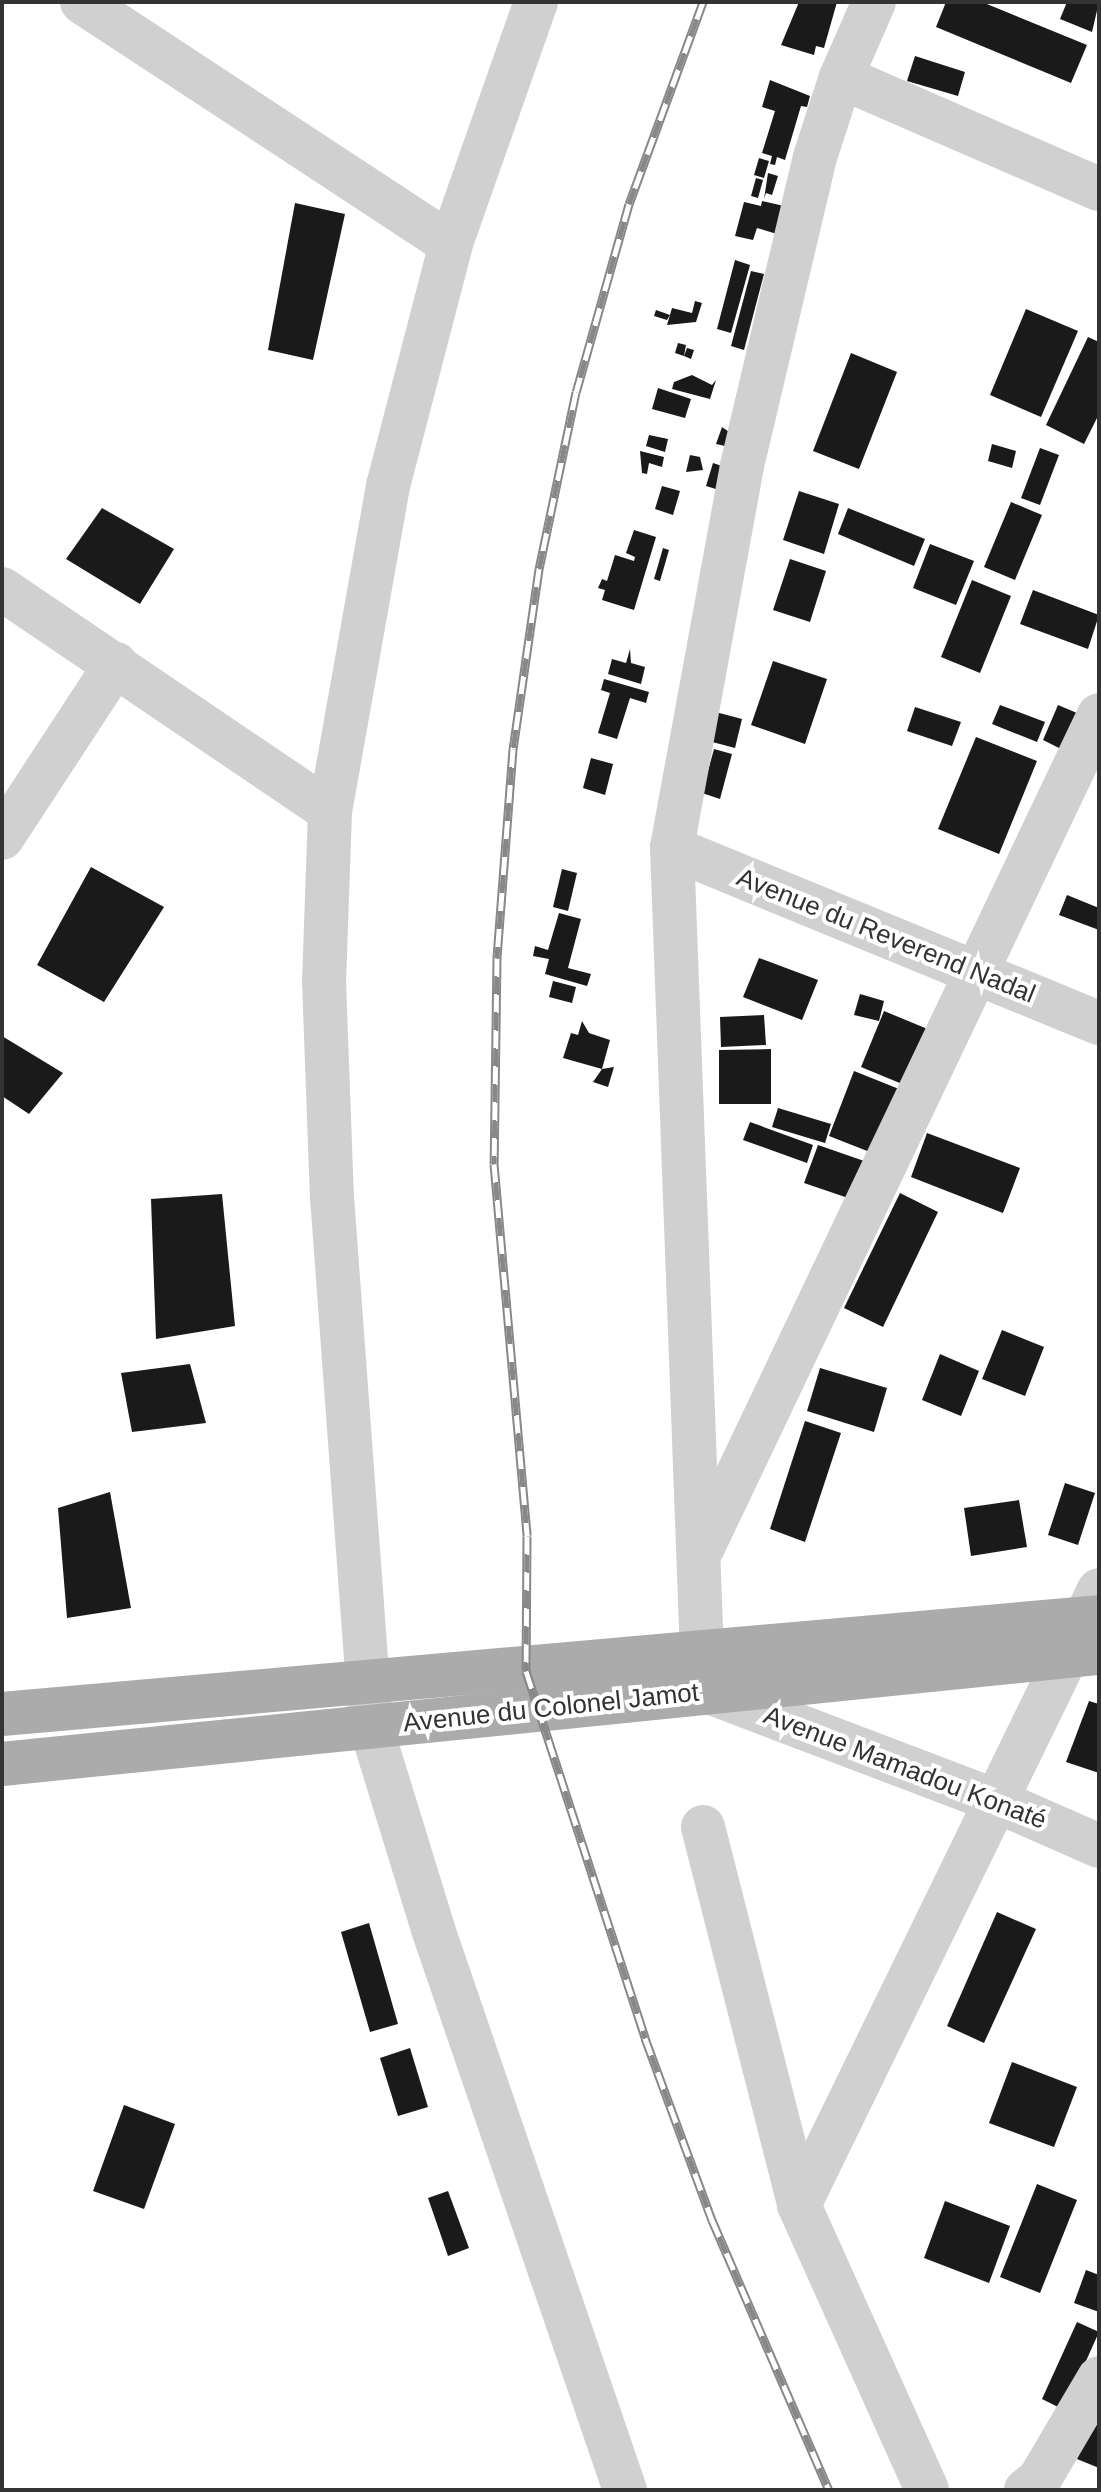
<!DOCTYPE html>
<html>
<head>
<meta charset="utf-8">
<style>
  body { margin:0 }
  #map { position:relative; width:1101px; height:2492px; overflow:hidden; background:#fff; font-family:Helvetica,sans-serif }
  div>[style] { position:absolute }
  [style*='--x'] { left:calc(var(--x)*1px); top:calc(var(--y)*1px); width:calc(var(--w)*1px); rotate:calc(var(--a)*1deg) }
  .building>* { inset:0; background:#1a1a1a }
  .minor>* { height:44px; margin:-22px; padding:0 22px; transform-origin:22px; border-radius:22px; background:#d0d0d0 }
  .major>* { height:44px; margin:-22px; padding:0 22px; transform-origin:22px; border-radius:22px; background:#ababab }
  .rail>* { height:9px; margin-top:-4.5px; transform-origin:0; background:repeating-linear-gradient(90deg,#fff 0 18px,#888 0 36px); box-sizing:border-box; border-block:2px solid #888 }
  span { translate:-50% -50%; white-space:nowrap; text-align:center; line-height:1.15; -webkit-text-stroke:8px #fff; paint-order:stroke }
  .street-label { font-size:26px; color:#333 }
  .frame { position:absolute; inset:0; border:4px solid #333; pointer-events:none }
</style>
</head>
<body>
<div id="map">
  <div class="building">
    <div style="clip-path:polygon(799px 2px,837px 2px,824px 48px,816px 46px,814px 55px,781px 45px)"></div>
    <div style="clip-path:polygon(946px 2px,982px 2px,1087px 45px,1071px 83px,936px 27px)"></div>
    <div style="clip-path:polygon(1067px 2px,1099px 2px,1092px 32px,1060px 19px)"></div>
    <div style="clip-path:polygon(915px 56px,965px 72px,958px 96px,907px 81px)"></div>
    <div style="clip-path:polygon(770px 80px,810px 96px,807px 107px,801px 106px,785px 160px,777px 157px,775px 165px,770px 164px,772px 156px,762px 153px,775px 111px,762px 107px)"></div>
    <div style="clip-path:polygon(759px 158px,769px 161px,764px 178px,754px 175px)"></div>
    <div style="clip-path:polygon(768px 173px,778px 176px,772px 195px,766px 193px,764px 199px)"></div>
    <div style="clip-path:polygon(756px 178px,763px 180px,758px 198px,751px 196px)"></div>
    <div style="clip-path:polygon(762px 201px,784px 206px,777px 234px,757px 228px,753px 240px,735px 236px,744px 202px,761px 206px)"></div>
    <div style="clip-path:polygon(295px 203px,345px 214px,313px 360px,268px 350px)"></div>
    <div style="clip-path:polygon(735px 260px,750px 265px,731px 333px,717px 329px)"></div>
    <div style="clip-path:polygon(751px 271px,764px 274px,744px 350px,731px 346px)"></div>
    <div style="clip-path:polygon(695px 301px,702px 303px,696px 322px,667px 325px,672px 308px,692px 313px)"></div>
    <div style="clip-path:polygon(1026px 309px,1078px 331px,1041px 417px,990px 395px)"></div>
    <div style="clip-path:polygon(656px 310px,670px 315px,667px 320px,654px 316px)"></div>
    <div style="clip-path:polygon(1088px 337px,1099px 342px,1099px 414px,1084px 444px,1046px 425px)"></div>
    <div style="clip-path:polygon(678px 343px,686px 345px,684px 356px,675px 353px)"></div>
    <div style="clip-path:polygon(687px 348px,694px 350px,691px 359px,684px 356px)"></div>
    <div style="clip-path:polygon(851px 353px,897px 372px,859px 469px,813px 451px)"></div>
    <div style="clip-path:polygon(692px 375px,712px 385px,716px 380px,710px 399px,672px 389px,674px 382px)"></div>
    <div style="clip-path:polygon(658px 388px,691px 399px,685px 418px,652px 409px)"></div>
    <div style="clip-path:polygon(722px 427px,735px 436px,725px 446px,716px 444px)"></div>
    <div style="clip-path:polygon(649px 435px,668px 439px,665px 452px,646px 446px)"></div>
    <div style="clip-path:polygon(992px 444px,1016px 451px,1012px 468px,988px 461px)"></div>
    <div style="clip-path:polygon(1040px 448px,1059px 455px,1040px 505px,1021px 498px)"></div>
    <div style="clip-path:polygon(640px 451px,664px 457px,662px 467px,649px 463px,647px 474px,642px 473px)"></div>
    <div style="clip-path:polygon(690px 455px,700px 457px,703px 470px,686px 472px)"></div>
    <div style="clip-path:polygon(713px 463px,725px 467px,719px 490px,706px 486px)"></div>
    <div style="clip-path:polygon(662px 486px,680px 491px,673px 515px,655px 509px)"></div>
    <div style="clip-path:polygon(799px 491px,839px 504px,824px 554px,783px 540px)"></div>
    <div style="clip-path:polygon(1011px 502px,1042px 515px,1015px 580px,984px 567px)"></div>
    <div style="clip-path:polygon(102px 508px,174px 549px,140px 604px,66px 559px)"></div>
    <div style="clip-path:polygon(848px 508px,925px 539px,914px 566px,838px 534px)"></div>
    <div style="clip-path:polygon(634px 530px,656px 537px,634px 610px,602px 600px,605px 590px,598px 588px,602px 579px,607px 581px,615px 555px,634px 561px,635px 557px,626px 553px)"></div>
    <div style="clip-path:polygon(930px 544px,974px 561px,956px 605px,913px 588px)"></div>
    <div style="clip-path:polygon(663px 548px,669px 550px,660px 581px,654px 579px)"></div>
    <div style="clip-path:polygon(790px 559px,826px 571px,810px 622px,773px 610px)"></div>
    <div style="clip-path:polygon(972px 580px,1011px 596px,980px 673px,941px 657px)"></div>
    <div style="clip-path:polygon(1033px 590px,1099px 615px,1088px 649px,1020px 624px)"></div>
    <div style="clip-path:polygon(630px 649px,631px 663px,645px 667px,641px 684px,608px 674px,612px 659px,626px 663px)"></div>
    <div style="clip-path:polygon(773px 661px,827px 679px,805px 744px,751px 725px)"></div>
    <div style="clip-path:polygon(604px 679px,649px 692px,646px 703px,630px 698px,617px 739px,598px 733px,610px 693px,601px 690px)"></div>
    <div style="clip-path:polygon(1000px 705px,1045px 722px,1037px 742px,992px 724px)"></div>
    <div style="clip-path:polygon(1058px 705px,1077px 713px,1061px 749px,1043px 740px)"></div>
    <div style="clip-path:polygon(915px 707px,961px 722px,952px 746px,907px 731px)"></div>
    <div style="clip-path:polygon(708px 710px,742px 719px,735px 748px,701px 739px)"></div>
    <div style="clip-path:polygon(976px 737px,1037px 761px,999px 854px,938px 829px)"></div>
    <div style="clip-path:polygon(714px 749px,732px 754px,720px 799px,702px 793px)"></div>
    <div style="clip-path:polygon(591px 758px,613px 764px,605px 795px,583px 788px)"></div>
    <div style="clip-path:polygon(91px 867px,164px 907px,104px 1002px,37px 965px)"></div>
    <div style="clip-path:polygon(562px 869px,577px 873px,568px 911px,553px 907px)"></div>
    <div style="clip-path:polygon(1067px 895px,1099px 908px,1099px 930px,1059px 915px)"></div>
    <div style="clip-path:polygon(559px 913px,581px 919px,568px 968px,591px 974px,587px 986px,545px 974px,549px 959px,533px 956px,535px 946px,548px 950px)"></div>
    <div style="clip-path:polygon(759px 958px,818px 980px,802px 1020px,743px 997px)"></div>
    <div style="clip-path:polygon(553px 981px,576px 987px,572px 1003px,549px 997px)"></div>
    <div style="clip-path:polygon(860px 994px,884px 1001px,879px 1021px,854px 1015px)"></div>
    <div style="clip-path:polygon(884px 1011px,930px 1030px,907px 1086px,861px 1067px)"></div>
    <div style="clip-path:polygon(764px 1015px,766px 1045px,721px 1047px,720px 1017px)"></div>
    <div style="clip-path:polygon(582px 1021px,589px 1033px,610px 1040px,602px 1069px,563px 1058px,571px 1033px,578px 1035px)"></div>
    <div style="clip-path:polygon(2px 1036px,63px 1073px,29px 1114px,2px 1096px)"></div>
    <div style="clip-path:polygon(771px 1049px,771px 1104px,719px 1104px,719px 1050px)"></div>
    <div style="clip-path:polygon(614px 1067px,608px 1087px,593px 1082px,602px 1069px)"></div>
    <div style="clip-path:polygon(854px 1071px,904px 1091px,880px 1156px,829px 1136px)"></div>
    <div style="clip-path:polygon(778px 1108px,831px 1124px,825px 1143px,772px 1127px)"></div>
    <div style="clip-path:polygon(750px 1122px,813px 1145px,807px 1163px,743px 1140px)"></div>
    <div style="clip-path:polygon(927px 1133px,1020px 1168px,1003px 1213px,911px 1177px)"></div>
    <div style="clip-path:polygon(818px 1145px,867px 1162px,854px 1200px,804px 1183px)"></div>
    <div style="clip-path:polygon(900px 1193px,938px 1212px,883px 1327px,844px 1308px)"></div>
    <div style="clip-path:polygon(222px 1194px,235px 1326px,156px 1339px,151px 1199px)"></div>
    <div style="clip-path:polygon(1002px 1330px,1044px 1347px,1025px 1396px,982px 1379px)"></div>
    <div style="clip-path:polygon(940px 1354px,979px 1371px,961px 1416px,922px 1400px)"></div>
    <div style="clip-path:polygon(190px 1364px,206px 1423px,132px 1432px,121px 1373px)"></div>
    <div style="clip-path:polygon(820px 1368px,887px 1388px,874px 1432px,807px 1411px)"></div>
    <div style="clip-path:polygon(805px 1421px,841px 1433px,805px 1542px,770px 1529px)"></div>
    <div style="clip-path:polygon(1065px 1483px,1095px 1493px,1078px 1545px,1048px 1535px)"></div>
    <div style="clip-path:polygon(110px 1492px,131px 1608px,67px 1618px,58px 1508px)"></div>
    <div style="clip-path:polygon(1019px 1500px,1027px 1547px,971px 1556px,964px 1508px)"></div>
    <div style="clip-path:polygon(1089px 1701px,1099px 1704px,1099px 1773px,1066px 1762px)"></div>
    <div style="clip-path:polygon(997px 1912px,1036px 1929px,984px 2043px,947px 2026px)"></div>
    <div style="clip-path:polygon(369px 1923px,398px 2024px,370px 2032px,341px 1932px)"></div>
    <div style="clip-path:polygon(410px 2048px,428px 2107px,398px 2116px,380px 2058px)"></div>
    <div style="clip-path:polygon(1012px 2062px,1077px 2087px,1054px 2147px,989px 2123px)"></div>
    <div style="clip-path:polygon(124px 2105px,175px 2124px,144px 2209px,93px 2191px)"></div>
    <div style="clip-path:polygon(1037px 2184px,1077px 2200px,1040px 2293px,1000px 2277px)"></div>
    <div style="clip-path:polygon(448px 2191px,469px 2248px,448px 2256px,428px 2198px)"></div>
    <div style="clip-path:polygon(945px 2201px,1010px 2226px,989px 2283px,924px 2258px)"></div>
    <div style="clip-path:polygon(1086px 2270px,1099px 2275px,1099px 2312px,1074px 2303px)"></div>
    <div style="clip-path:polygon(1077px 2322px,1099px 2332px,1064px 2410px,1042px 2399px)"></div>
    <div style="clip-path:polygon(1092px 2420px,1099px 2423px,1099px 2468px,1077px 2459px)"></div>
  </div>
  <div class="minor">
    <div style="--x:82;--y:2;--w:441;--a:33.3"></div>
    <div style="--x:536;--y:2;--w:256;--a:109.4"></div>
    <div style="--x:451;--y:244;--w:250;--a:104.6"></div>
    <div style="--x:388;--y:486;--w:330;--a:100.1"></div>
    <div style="--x:330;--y:811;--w:170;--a:92"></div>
    <div style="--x:324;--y:981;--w:216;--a:87.9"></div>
    <div style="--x:332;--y:1197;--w:531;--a:85.79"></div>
    <div style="--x:371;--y:1727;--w:211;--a:72.9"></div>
    <div style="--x:433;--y:1929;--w:593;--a:71.11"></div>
    <div style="--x:874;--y:2;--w:82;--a:113.7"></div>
    <div style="--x:841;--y:77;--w:84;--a:108"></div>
    <div style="--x:815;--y:157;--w:318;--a:103.3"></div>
    <div style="--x:742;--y:466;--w:388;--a:100.4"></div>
    <div style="--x:672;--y:848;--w:807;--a:87.87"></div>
    <div style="--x:702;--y:1654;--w:39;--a:80"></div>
    <div style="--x:709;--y:1692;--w:310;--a:20.8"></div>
    <div style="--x:999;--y:1802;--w:109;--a:23.7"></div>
    <div style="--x:841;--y:77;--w:281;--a:23.5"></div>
    <div style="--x:2;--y:589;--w:396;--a:34.1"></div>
    <div style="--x:2;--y:838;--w:208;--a:-56.8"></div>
    <div style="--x:672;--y:848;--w:461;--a:22.3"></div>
    <div style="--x:703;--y:1547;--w:921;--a:-64.55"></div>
    <div style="--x:703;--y:1827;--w:390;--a:75.7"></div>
    <div style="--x:799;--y:2205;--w:312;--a:65.8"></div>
    <div style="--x:799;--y:2205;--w:684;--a:-64"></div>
    <div style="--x:1026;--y:2490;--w:16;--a:-38"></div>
    <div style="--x:1039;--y:2480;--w:118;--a:-59.5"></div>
  </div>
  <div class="major">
    <div style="--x:2;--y:1714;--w:1101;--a:-5.05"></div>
    <div style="--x:2;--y:1764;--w:1103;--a:-5.78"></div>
  </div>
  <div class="rail">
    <div style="--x:703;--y:2;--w:215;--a:110.1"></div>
    <div style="--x:629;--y:204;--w:195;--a:105.7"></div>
    <div style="--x:576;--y:392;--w:181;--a:101.8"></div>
    <div style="--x:539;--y:569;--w:182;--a:98.2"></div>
    <div style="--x:513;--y:749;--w:210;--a:94.4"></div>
    <div style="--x:497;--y:958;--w:206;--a:90.8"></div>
    <div style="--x:494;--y:1164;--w:373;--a:84.9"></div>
    <div style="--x:527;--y:1536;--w:135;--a:90.4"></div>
    <div style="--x:526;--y:1671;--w:386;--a:72"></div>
    <div style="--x:645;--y:2038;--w:194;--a:69.8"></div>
    <div style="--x:712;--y:2220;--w:294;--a:66.6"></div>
  </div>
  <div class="street-label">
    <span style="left:886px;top:936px;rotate:22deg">Avenue du Reverend Nadal</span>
    <span style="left:551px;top:1708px;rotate:-6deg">Avenue du Colonel Jamot</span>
    <span style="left:905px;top:1768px;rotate:21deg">Avenue Mamadou Konaté</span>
  </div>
  <div class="frame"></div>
</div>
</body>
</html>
